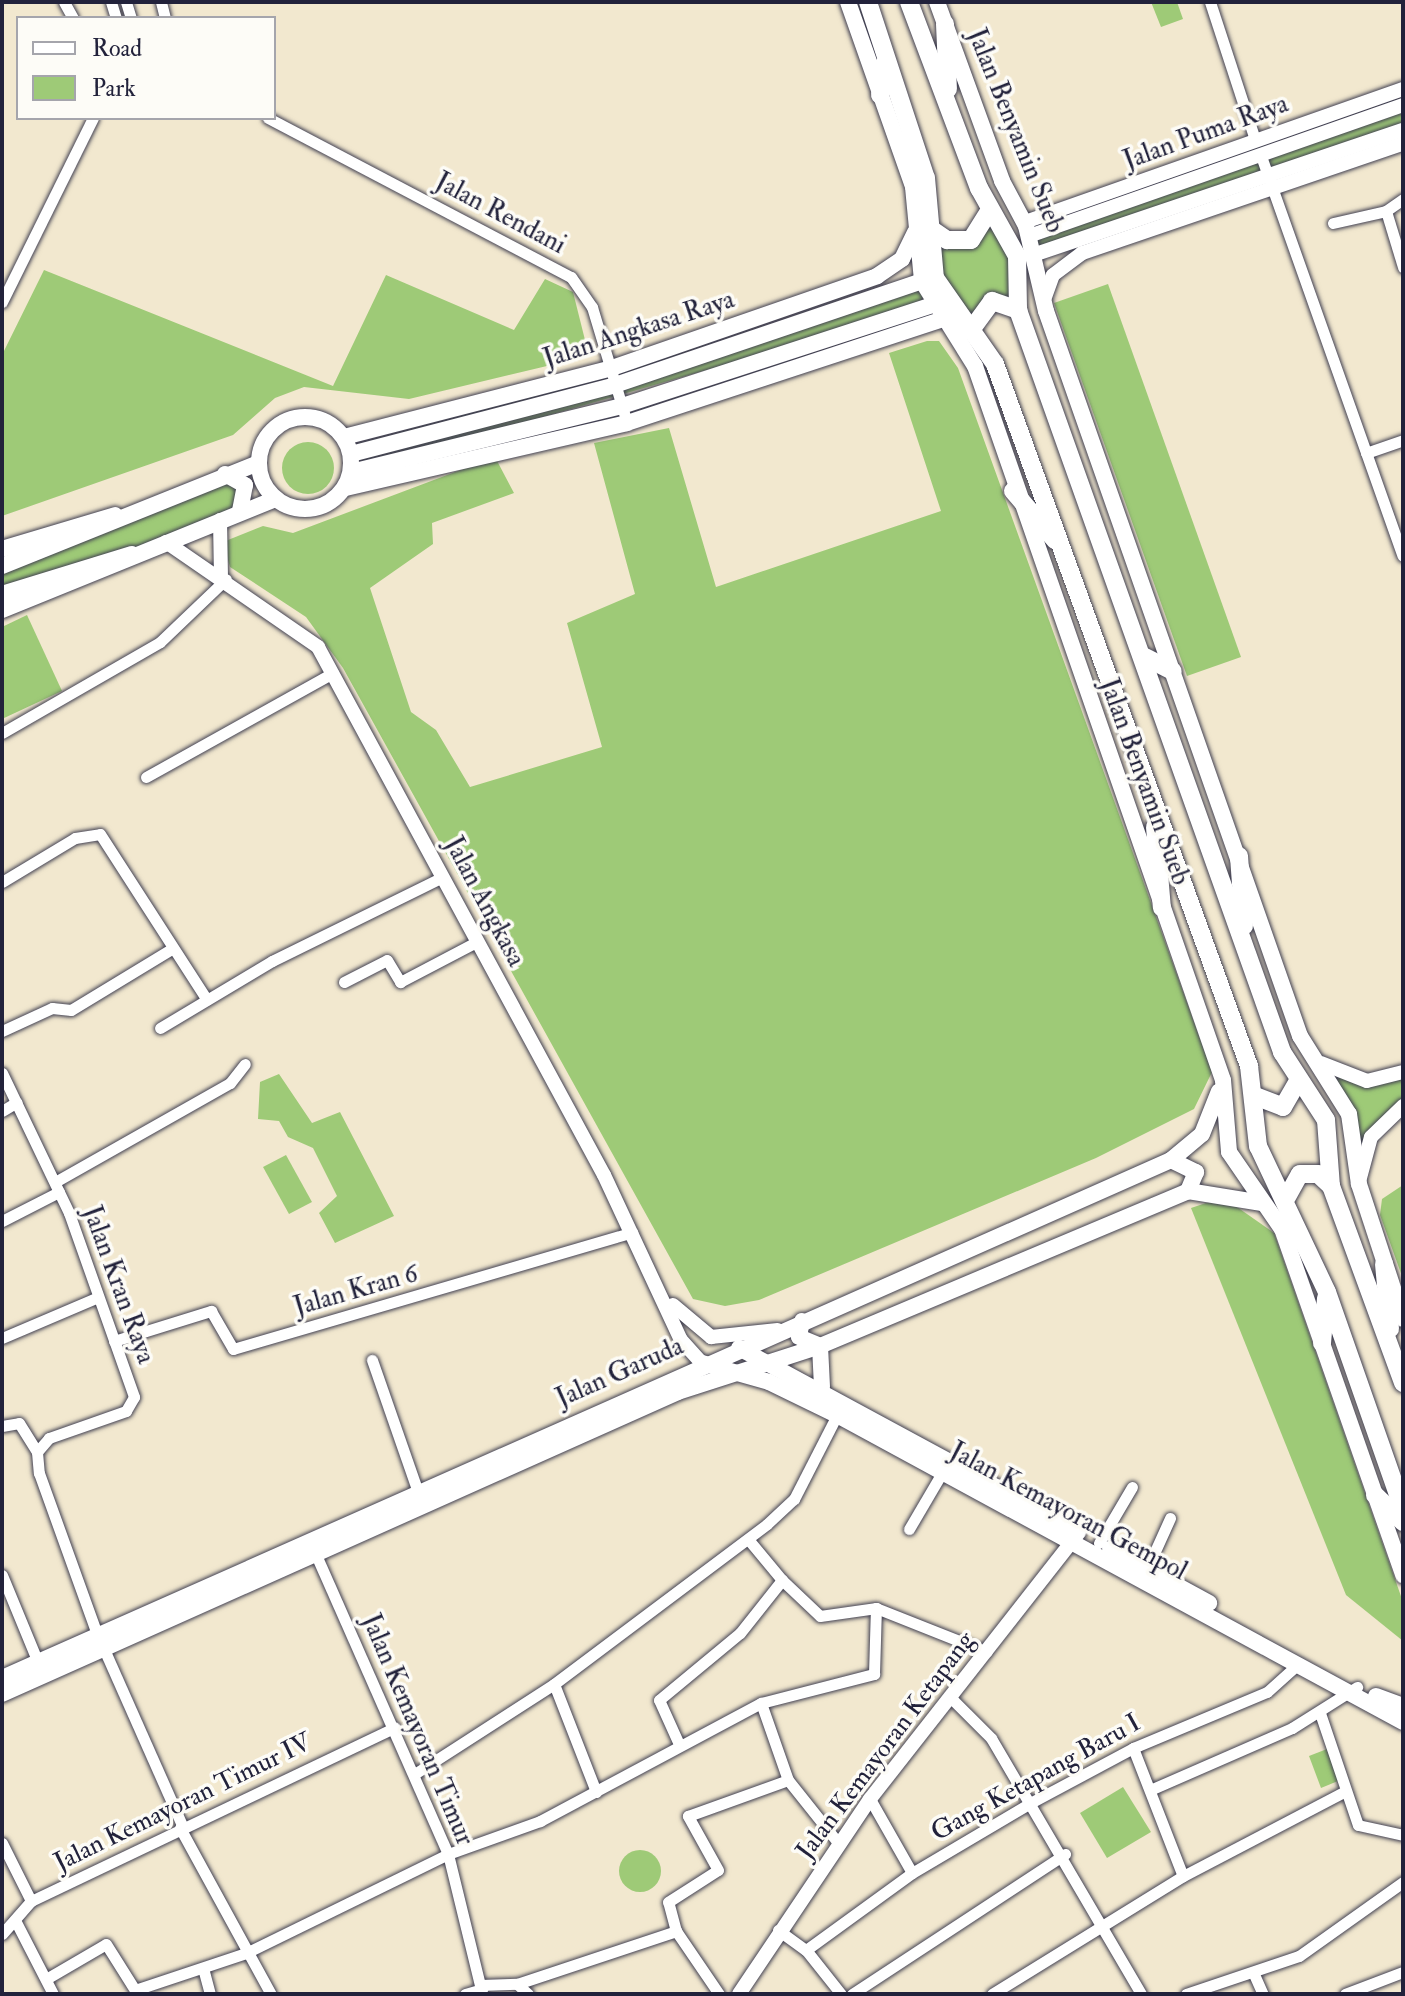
<!DOCTYPE html>
<html>
<head>
<meta charset="utf-8">
<style>
  body { margin:0 }
  #map { position:relative; width:1405px; height:1996px; overflow:hidden; background:#f2e8cf; font-family:"IM FELL Double Pica",serif }
  div>[style] { position:absolute }
  [style*='--x'] { left:calc(var(--x)*1px); top:calc(var(--y)*1px); width:calc(var(--w)*1px); rotate:calc(var(--a)*1deg) }
  .green>* { inset:0; background:#9eca77 }
  .round { border-radius:50% }
  .roads { filter:drop-shadow(0 0 2px #414051) drop-shadow(0 0 2px #414051) }
  .minor>* { height:11px; margin:-5.5px; padding:0 5.5px; transform-origin:5.5px; border-radius:5.5px; background:#fff }
  .tertiary>* { height:14px; margin:-7px; padding:0 7px; transform-origin:7px; border-radius:7px; background:#fff }
  .secondary>* { height:16px; margin:-8px; padding:0 8px; transform-origin:8px; border-radius:8px; background:#fff }
  .secondary>.ring { margin:-8px; padding:0; box-sizing:content-box; background:none; border:16px solid #fff; border-radius:50% }
  .primary>* { height:18px; margin:-9px; padding:0 9px; transform-origin:9px; border-radius:9px; background:#fff }
  span { translate:-50% -50%; white-space:nowrap; text-align:center; line-height:1.15; -webkit-text-stroke:7px #fdfcf7; paint-order:stroke }
  .street-label { font-size:26px; color:#22223b }
  .frame { position:absolute; inset:0; border:4px solid #22223b; pointer-events:none }
  .legend { position:absolute; left:16px; top:16px; width:260px; height:104px; box-sizing:border-box; background:#fdfcf7; border:2px solid #a5a5ac; margin:0; padding:10px 14px; list-style:none; font-size:24px; color:#22223b }
  .legend li { display:flex; align-items:center; gap:16px; height:40px }
  .legend b { width:40px; border:2px solid #a5a5ac }
</style>
</head>
<body>
<div id="map">
  <div class="green">
    <div style="clip-path:polygon(1151px 2px,1177px 2px,1183px 19px,1161px 27px)"></div>
    <div style="clip-path:polygon(1403px 104px,1403px 130px,1036px 254px,1026px 226px)"></div>
    <div style="clip-path:polygon(989px 211px,1005px 231px,1018px 310px,1003px 301px,974px 326px,931px 255px,947px 240px,959px 243px)"></div>
    <div style="clip-path:polygon(44px 270px,333px 386px,386px 275px,514px 330px,545px 279px,573px 292px,589px 356px,409px 399px,304px 387px,275px 398px,233px 435px,2px 516px,2px 355px)"></div>
    <div style="clip-path:polygon(910px 282px,933px 305px,351px 472px,348px 446px,611px 375px)"></div>
    <div style="clip-path:polygon(1108px 284px,1241px 657px,1187px 676px,1054px 303px)"></div>
    <div style="clip-path:polygon(927px 341px,939px 341px,958px 368px,1212px 1072px,1194px 1109px,1096px 1158px,759px 1300px,725px 1306px,693px 1299px,343px 668px,306px 617px,230px 567px,223px 542px,263px 526px,293px 533px,495px 457px,514px 493px,432px 523px,433px 544px,370px 588px,411px 712px,436px 730px,470px 787px,602px 747px,567px 623px,635px 594px,594px 443px,669px 428px,716px 587px,941px 511px,889px 353px)"></div>
    <div class="round" style="left:282px;top:442px;width:52px;height:52px"></div>
    <div style="clip-path:polygon(231px 475px,245px 504px,133px 554px,2px 593px,2px 566px)"></div>
    <div style="clip-path:polygon(27px 615px,62px 691px,2px 719px,2px 627px)"></div>
    <div style="clip-path:polygon(1321px 1063px,1342px 1075px,1403px 1072px,1403px 1106px,1365px 1149px,1354px 1140px)"></div>
    <div style="clip-path:polygon(279px 1074px,312px 1123px,340px 1112px,394px 1216px,335px 1243px,319px 1213px,337px 1196px,313px 1148px,288px 1137px,279px 1121px,258px 1119px,260px 1082px)"></div>
    <div style="clip-path:polygon(286px 1155px,312px 1202px,289px 1214px,263px 1167px)"></div>
    <div style="clip-path:polygon(1403px 1185px,1403px 1279px,1380px 1215px,1382px 1199px)"></div>
    <div style="clip-path:polygon(1209px 1202px,1237px 1207px,1274px 1233px,1403px 1602px,1403px 1641px,1346px 1595px,1191px 1208px)"></div>
    <div style="clip-path:polygon(1327px 1749px,1338px 1781px,1321px 1788px,1309px 1756px)"></div>
    <div style="clip-path:polygon(1123px 1787px,1151px 1832px,1107px 1858px,1080px 1813px)"></div>
    <div class="round" style="left:619px;top:1850px;width:42px;height:42px"></div>
  </div>
  <div class="roads">
    <div class="minor">
      <div style="--x:64;--y:2;--w:18;--a:61"></div>
      <div style="--x:111;--y:2;--w:17;--a:73"></div>
      <div style="--x:126;--y:2;--w:17;--a:73"></div>
      <div style="--x:161;--y:2;--w:16;--a:76"></div>
      <div style="--x:1210;--y:2;--w:145;--a:71.9"></div>
      <div style="--x:268;--y:118;--w:342;--a:27.7"></div>
      <div style="--x:571;--y:277;--w:37;--a:55"></div>
      <div style="--x:592;--y:307;--w:121;--a:73.2"></div>
      <div style="--x:1261;--y:156;--w:424;--a:70.5"></div>
      <div style="--x:1403;--y:199;--w:21;--a:145"></div>
      <div style="--x:1386;--y:211;--w:59;--a:73.1"></div>
      <div style="--x:1333;--y:223;--w:54;--a:-12.8"></div>
      <div style="--x:2;--y:302;--w:205;--a:-63.7"></div>
      <div style="--x:1366;--y:453;--w:39;--a:-19"></div>
      <div style="--x:2;--y:733;--w:182;--a:-29.9"></div>
      <div style="--x:160;--y:642;--w:91;--a:-43.7"></div>
      <div style="--x:146;--y:777;--w:214;--a:-29.1"></div>
      <div style="--x:2;--y:882;--w:85;--a:-31.1"></div>
      <div style="--x:75;--y:838;--w:25;--a:-9"></div>
      <div style="--x:100;--y:834;--w:197;--a:57.2"></div>
      <div style="--x:344;--y:982;--w:48;--a:-27.1"></div>
      <div style="--x:387;--y:960;--w:26;--a:59"></div>
      <div style="--x:400;--y:982;--w:88;--a:-27.7"></div>
      <div style="--x:160;--y:1028;--w:131;--a:-30.9"></div>
      <div style="--x:272;--y:961;--w:191;--a:-26.2"></div>
      <div style="--x:2;--y:1031;--w:55;--a:-24.7"></div>
      <div style="--x:52;--y:1008;--w:19;--a:6"></div>
      <div style="--x:71;--y:1010;--w:119;--a:-31.3"></div>
      <div style="--x:2;--y:1073;--w:155;--a:64.4"></div>
      <div style="--x:69;--y:1213;--w:195;--a:70.5"></div>
      <div style="--x:134;--y:1397;--w:16;--a:120"></div>
      <div style="--x:126;--y:1411;--w:82;--a:160.7"></div>
      <div style="--x:49;--y:1438;--w:18;--a:131"></div>
      <div style="--x:37;--y:1452;--w:21;--a:85"></div>
      <div style="--x:39;--y:1473;--w:168;--a:70.2"></div>
      <div style="--x:96;--y:1631;--w:214;--a:66.1"></div>
      <div style="--x:2;--y:1111;--w:17;--a:-31"></div>
      <div style="--x:55;--y:1182;--w:201;--a:-29.5"></div>
      <div style="--x:230;--y:1083;--w:24;--a:-52"></div>
      <div style="--x:2;--y:1221;--w:64;--a:-27"></div>
      <div style="--x:2;--y:1338;--w:104;--a:-23.1"></div>
      <div style="--x:114;--y:1341;--w:102;--a:-17.2"></div>
      <div style="--x:211;--y:1311;--w:44;--a:59.9"></div>
      <div style="--x:233;--y:1349;--w:416;--a:-16.3"></div>
      <div style="--x:372;--y:1360;--w:137;--a:70.8"></div>
      <div style="--x:2;--y:1426;--w:17;--a:-10"></div>
      <div style="--x:19;--y:1423;--w:34;--a:58"></div>
      <div style="--x:909;--y:1529;--w:67;--a:-59.6"></div>
      <div style="--x:1099;--y:1543;--w:65;--a:-59.5"></div>
      <div style="--x:313;--y:1548;--w:334;--a:66.2"></div>
      <div style="--x:448;--y:1854;--w:135;--a:76.3"></div>
      <div style="--x:480;--y:1985;--w:37;--a:-2"></div>
      <div style="--x:517;--y:1984;--w:15;--a:42"></div>
      <div style="--x:1147;--y:1569;--w:56;--a:-65.7"></div>
      <div style="--x:2;--y:1575;--w:92;--a:67.6"></div>
      <div style="--x:782;--y:1580;--w:52;--a:43.5"></div>
      <div style="--x:820;--y:1616;--w:57;--a:-8.1"></div>
      <div style="--x:876;--y:1608;--w:119;--a:21.6"></div>
      <div style="--x:554;--y:1684;--w:116;--a:68.7"></div>
      <div style="--x:951;--y:1698;--w:57;--a:45"></div>
      <div style="--x:991;--y:1738;--w:297;--a:59.6"></div>
      <div style="--x:761;--y:1703;--w:82;--a:70.7"></div>
      <div style="--x:788;--y:1780;--w:82;--a:51.4"></div>
      <div style="--x:1320;--y:1713;--w:118;--a:71.3"></div>
      <div style="--x:1358;--y:1825;--w:46;--a:12.5"></div>
      <div style="--x:678;--y:1742;--w:46;--a:-114.3"></div>
      <div style="--x:659;--y:1700;--w:105;--a:-39.6"></div>
      <div style="--x:740;--y:1633;--w:68;--a:-51.6"></div>
      <div style="--x:782;--y:1580;--w:53;--a:-129.7"></div>
      <div style="--x:1133;--y:1748;--w:137;--a:68.7"></div>
      <div style="--x:416;--y:1773;--w:164;--a:-32.8"></div>
      <div style="--x:554;--y:1684;--w:266;--a:-36.9"></div>
      <div style="--x:767;--y:1524;--w:37;--a:-43"></div>
      <div style="--x:794;--y:1499;--w:94;--a:-62.9"></div>
      <div style="--x:1150;--y:1790;--w:155;--a:-23.6"></div>
      <div style="--x:1292;--y:1728;--w:77;--a:-32.2"></div>
      <div style="--x:870;--y:1799;--w:85;--a:60.4"></div>
      <div style="--x:180;--y:1828;--w:189;--a:61.3"></div>
      <div style="--x:2;--y:1843;--w:65;--a:63.4"></div>
      <div style="--x:16;--y:1922;--w:81;--a:62.8"></div>
      <div style="--x:778;--y:1930;--w:34;--a:36"></div>
      <div style="--x:806;--y:1950;--w:56;--a:51.5"></div>
      <div style="--x:2;--y:1934;--w:44;--a:-48.7"></div>
      <div style="--x:31;--y:1901;--w:403;--a:-25.5"></div>
      <div style="--x:806;--y:1950;--w:131;--a:-36"></div>
      <div style="--x:912;--y:1873;--w:139;--a:-30.6"></div>
      <div style="--x:1032;--y:1802;--w:115;--a:-28.1"></div>
      <div style="--x:1133;--y:1748;--w:145;--a:-22.7"></div>
      <div style="--x:1267;--y:1692;--w:40;--a:-42"></div>
      <div style="--x:203;--y:1968;--w:27;--a:75"></div>
      <div style="--x:1253;--y:1972;--w:24;--a:66"></div>
      <div style="--x:46;--y:1979;--w:69;--a:-30.3"></div>
      <div style="--x:106;--y:1944;--w:54;--a:57.8"></div>
      <div style="--x:135;--y:1990;--w:117;--a:-18.4"></div>
      <div style="--x:246;--y:1953;--w:225;--a:-26.1"></div>
      <div style="--x:448;--y:1854;--w:98;--a:-19.7"></div>
      <div style="--x:540;--y:1821;--w:251;--a:-28.1"></div>
      <div style="--x:761;--y:1703;--w:117;--a:-14.4"></div>
      <div style="--x:874;--y:1674;--w:66;--a:-88.3"></div>
      <div style="--x:517;--y:1984;--w:168;--a:-18.4"></div>
      <div style="--x:465;--y:1994;--w:18;--a:-16"></div>
      <div style="--x:719;--y:1994;--w:76;--a:-124.3"></div>
      <div style="--x:676;--y:1931;--w:30;--a:-105"></div>
      <div style="--x:668;--y:1902;--w:59;--a:-32.6"></div>
      <div style="--x:718;--y:1870;--w:62;--a:-119.1"></div>
      <div style="--x:688;--y:1816;--w:106;--a:-19.8"></div>
      <div style="--x:852;--y:1994;--w:255;--a:-33.3"></div>
      <div style="--x:992;--y:1994;--w:225;--a:-31.7"></div>
      <div style="--x:1183;--y:1876;--w:182;--a:-27.6"></div>
      <div style="--x:1186;--y:1994;--w:119;--a:-18.6"></div>
      <div style="--x:1299;--y:1956;--w:128;--a:-35.4"></div>
      <div style="--x:1345;--y:1994;--w:62;--a:-20.8"></div>
    </div>
    <div class="tertiary">
      <div style="--x:1025;--y:222;--w:401;--a:-19.4"></div>
      <div style="--x:1029;--y:236;--w:396;--a:-19.3"></div>
      <div style="--x:1036;--y:254;--w:387;--a:-18.7"></div>
      <div style="--x:1045;--y:297;--w:23;--a:-70"></div>
      <div style="--x:1053;--y:275;--w:36;--a:-37"></div>
      <div style="--x:1082;--y:253;--w:339;--a:-18.8"></div>
      <div style="--x:220;--y:520;--w:56;--a:89"></div>
      <div style="--x:166;--y:542;--w:185;--a:34.6"></div>
      <div style="--x:318;--y:647;--w:600;--a:61.56"></div>
      <div style="--x:604;--y:1175;--w:182;--a:65"></div>
      <div style="--x:681;--y:1340;--w:31;--a:48"></div>
      <div style="--x:1321;--y:1063;--w:49;--a:21.4"></div>
      <div style="--x:1367;--y:1081;--w:37;--a:-14"></div>
      <div style="--x:1360;--y:1178;--w:42;--a:-75"></div>
      <div style="--x:1371;--y:1137;--w:45;--a:-44.1"></div>
      <div style="--x:673;--y:1305;--w:50;--a:40.1"></div>
      <div style="--x:711;--y:1337;--w:67;--a:-6"></div>
      <div style="--x:739;--y:1994;--w:235;--a:-56.1"></div>
      <div style="--x:870;--y:1799;--w:339;--a:-51.9"></div>
    </div>
    <div class="secondary">
      <div style="--x:848;--y:2;--w:196;--a:70.6"></div>
      <div style="--x:913;--y:187;--w:94;--a:84.5"></div>
      <div style="--x:922;--y:281;--w:100;--a:58.1"></div>
      <div style="--x:975;--y:366;--w:756;--a:70.85"></div>
      <div style="--x:1223;--y:1080;--w:72;--a:85.2"></div>
      <div style="--x:1229;--y:1152;--w:93;--a:55.5"></div>
      <div style="--x:1282;--y:1229;--w:367;--a:70.7"></div>
      <div style="--x:937;--y:2;--w:190;--a:70"></div>
      <div style="--x:1002;--y:181;--w:51;--a:61.9"></div>
      <div style="--x:1026;--y:226;--w:87;--a:76.8"></div>
      <div style="--x:1046;--y:311;--w:768;--a:70.69"></div>
      <div style="--x:1300;--y:1036;--w:92;--a:57.9"></div>
      <div style="--x:1349;--y:1114;--w:71;--a:81.9"></div>
      <div style="--x:1359;--y:1184;--w:142;--a:71.9"></div>
      <div class="ring" style="left:259px;top:417px;width:76px;height:76px"></div>
      <div style="--x:344;--y:437;--w:274;--a:-14.4"></div>
      <div style="--x:609;--y:369;--w:284;--a:-19.1"></div>
      <div style="--x:877;--y:276;--w:30;--a:-34"></div>
      <div style="--x:902;--y:259;--w:30;--a:-64"></div>
      <div style="--x:351;--y:454;--w:273;--a:-14.6"></div>
      <div style="--x:615;--y:385;--w:324;--a:-18.7"></div>
      <div style="--x:351;--y:472;--w:279;--a:-13.7"></div>
      <div style="--x:622;--y:406;--w:327;--a:-18"></div>
      <div style="--x:225;--y:474;--w:23;--a:29"></div>
      <div style="--x:245;--y:485;--w:26;--a:101"></div>
      <div style="--x:346;--y:488;--w:288;--a:-13"></div>
      <div style="--x:627;--y:423;--w:333;--a:-18.2"></div>
      <div style="--x:2;--y:549;--w:118;--a:-16.7"></div>
      <div style="--x:2;--y:566;--w:276;--a:-21.9"></div>
      <div style="--x:2;--y:594;--w:136;--a:-17.1"></div>
      <div style="--x:2;--y:610;--w:295;--a:-22.1"></div>
      <div style="--x:1171;--y:1160;--w:28;--a:26"></div>
      <div style="--x:1196;--y:1172;--w:21;--a:113"></div>
      <div style="--x:802;--y:1321;--w:16;--a:101"></div>
      <div style="--x:799;--y:1337;--w:23;--a:23"></div>
      <div style="--x:820;--y:1346;--w:41;--a:87.2"></div>
      <div style="--x:739;--y:1348;--w:379;--a:28.4"></div>
      <div style="--x:702;--y:1363;--w:70;--a:15.8"></div>
      <div style="--x:769;--y:1382;--w:76;--a:25.9"></div>
      <div style="--x:837;--y:1415;--w:644;--a:28.48"></div>
      <div style="--x:1110;--y:1549;--w:113;--a:28.6"></div>
      <div style="--x:2;--y:1678;--w:1279;--a:-23.9"></div>
      <div style="--x:1171;--y:1160;--w:40;--a:-40"></div>
      <div style="--x:1202;--y:1134;--w:46;--a:-68.4"></div>
      <div style="--x:2;--y:1694;--w:740;--a:-24.07"></div>
      <div style="--x:678;--y:1392;--w:149;--a:-17.9"></div>
      <div style="--x:820;--y:1346;--w:399;--a:-22.8"></div>
      <div style="--x:1188;--y:1191;--w:75;--a:9.2"></div>
      <div style="--x:1376;--y:1696;--w:29;--a:20"></div>
    </div>
    <div class="primary">
      <div style="--x:868;--y:2;--w:185;--a:71.8"></div>
      <div style="--x:926;--y:178;--w:100;--a:84.9"></div>
      <div style="--x:935;--y:278;--w:105;--a:55.1"></div>
      <div style="--x:995;--y:364;--w:747;--a:70.11"></div>
      <div style="--x:1249;--y:1066;--w:81;--a:83.6"></div>
      <div style="--x:1258;--y:1146;--w:161;--a:64.7"></div>
      <div style="--x:1327;--y:1292;--w:230;--a:70.7"></div>
      <div style="--x:909;--y:2;--w:199;--a:69.4"></div>
      <div style="--x:979;--y:188;--w:78;--a:60.8"></div>
      <div style="--x:1017;--y:256;--w:54;--a:88.9"></div>
      <div style="--x:1018;--y:310;--w:788;--a:70.41"></div>
      <div style="--x:1282;--y:1052;--w:81;--a:57.1"></div>
      <div style="--x:1326;--y:1120;--w:66;--a:85.7"></div>
      <div style="--x:1331;--y:1186;--w:210;--a:69.9"></div>
      <div style="--x:945;--y:24;--w:65;--a:87.4"></div>
      <div style="--x:880;--y:95;--w:32;--a:-81"></div>
      <div style="--x:934;--y:231;--w:16;--a:35"></div>
      <div style="--x:947;--y:240;--w:24;--a:0"></div>
      <div style="--x:971;--y:240;--w:34;--a:-58"></div>
      <div style="--x:974;--y:326;--w:31;--a:-54"></div>
      <div style="--x:992;--y:301;--w:28;--a:19"></div>
      <div style="--x:1013;--y:491;--w:65;--a:49.4"></div>
      <div style="--x:1145;--y:657;--w:31;--a:27"></div>
      <div style="--x:1155;--y:827;--w:81;--a:85.1"></div>
      <div style="--x:1239;--y:856;--w:70;--a:85.9"></div>
      <div style="--x:1255;--y:1096;--w:30;--a:21"></div>
      <div style="--x:1283;--y:1107;--w:30;--a:-60"></div>
      <div style="--x:1287;--y:1197;--w:26;--a:-61"></div>
      <div style="--x:1300;--y:1174;--w:18;--a:0"></div>
      <div style="--x:1318;--y:1174;--w:18;--a:43"></div>
      <div style="--x:1384;--y:1264;--w:65;--a:84.7"></div>
      <div style="--x:1322;--y:1343;--w:45;--a:-84.9"></div>
      <div style="--x:1375;--y:1495;--w:39;--a:44"></div>
    </div>
  </div>
  <div class="street-label">
    <span style="left:1015px;top:131px;rotate:68deg">Jalan Benyamin Sueb</span>
    <span style="left:1206px;top:133px;rotate:-20deg">Jalan Puma Raya</span>
    <span style="left:500px;top:214px;rotate:28deg">Jalan Rendani</span>
    <span style="left:639px;top:330px;rotate:-18deg">Jalan Angkasa Raya</span>
    <span style="left:1144px;top:782px;rotate:70deg">Jalan Benyamin Sueb</span>
    <span style="left:484px;top:902px;rotate:62deg">Jalan Angkasa</span>
    <span style="left:118px;top:1285px;rotate:70deg">Jalan Kran Raya</span>
    <span style="left:356px;top:1291px;rotate:-16deg">Jalan Kran 6</span>
    <span style="left:620px;top:1373px;rotate:-24deg">Jalan Garuda</span>
    <span style="left:1068px;top:1512px;rotate:28deg">Jalan Kemayoran Gempol</span>
    <span style="left:417px;top:1730px;rotate:67deg">Jalan Kemayoran Timur</span>
    <span style="left:886px;top:1746px;rotate:-53deg">Jalan Kemayoran Ketapang</span>
    <span style="left:1036px;top:1778px;rotate:-29deg">Gang Ketapang Baru I</span>
    <span style="left:183px;top:1803px;rotate:-26deg">Jalan Kemayoran Timur IV</span>
  </div>
  <div class="frame"></div>
  <ul class="legend">
  <li><b style="height:10px;background:#fff"></b>Road</li>
  <li><b style="height:22px;background:#9eca77"></b>Park</li>
  </ul>
</div>
</body>
</html>
